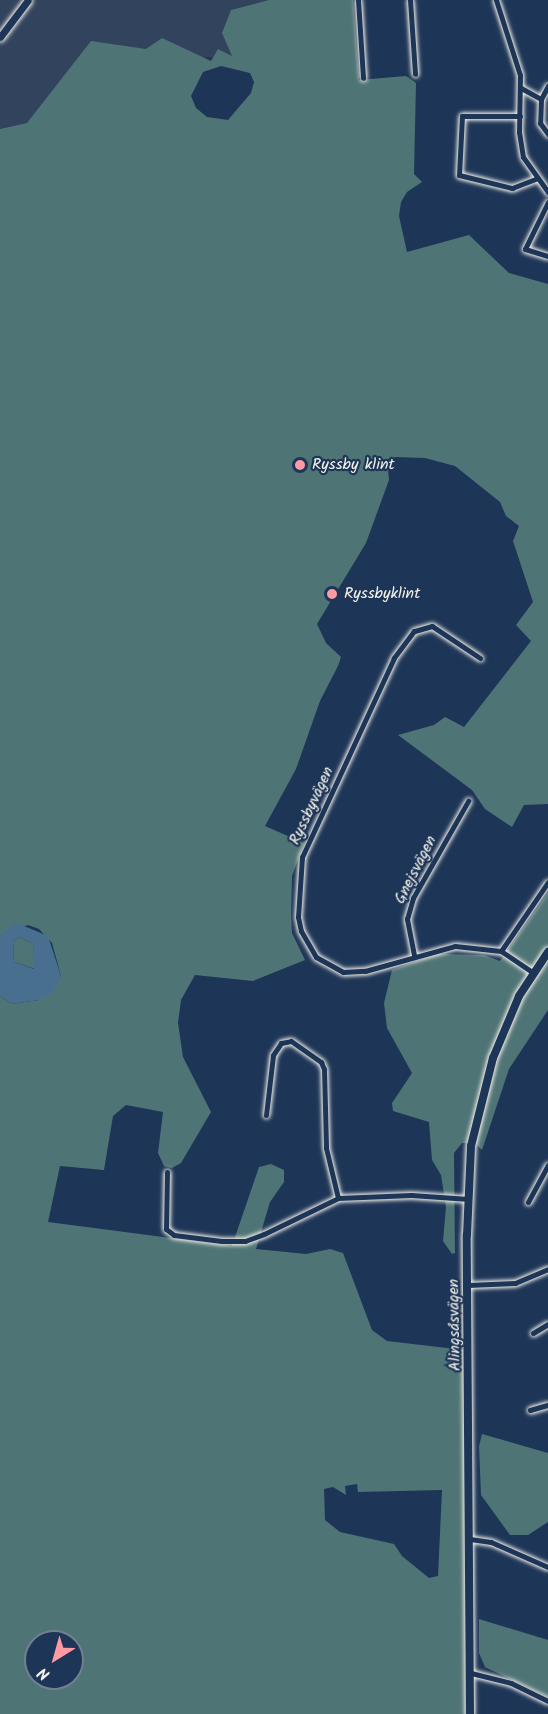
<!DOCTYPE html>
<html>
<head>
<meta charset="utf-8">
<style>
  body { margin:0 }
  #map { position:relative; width:548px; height:1714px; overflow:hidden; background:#1d3557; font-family:Kalam,sans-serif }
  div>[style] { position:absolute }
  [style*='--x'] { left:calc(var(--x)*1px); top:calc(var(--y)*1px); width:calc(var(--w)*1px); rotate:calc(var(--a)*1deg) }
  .built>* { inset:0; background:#32435d }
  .green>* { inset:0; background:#4f7476 }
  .water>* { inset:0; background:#486f90 }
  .roads { filter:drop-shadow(0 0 2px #f4f1e8) drop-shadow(0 0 2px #f4f1e8) }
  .minor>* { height:5px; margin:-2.5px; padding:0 2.5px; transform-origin:2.5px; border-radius:2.5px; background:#1d3557 }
  .tertiary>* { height:7px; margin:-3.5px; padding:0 3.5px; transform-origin:3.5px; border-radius:3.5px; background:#1d3557 }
  .secondary>* { height:8px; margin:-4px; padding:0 4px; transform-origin:4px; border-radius:4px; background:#1d3557 }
  .dots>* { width:16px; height:16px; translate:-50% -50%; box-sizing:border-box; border:3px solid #1d3557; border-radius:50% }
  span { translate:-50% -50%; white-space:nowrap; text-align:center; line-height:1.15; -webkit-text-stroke:4.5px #1d3557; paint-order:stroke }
  .poi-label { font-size:16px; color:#f4f1e8 }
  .left { translate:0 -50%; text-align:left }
  .street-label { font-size:16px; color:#f4f1e8 }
  .north { position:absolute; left:24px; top:1630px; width:60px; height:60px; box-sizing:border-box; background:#1d3557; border:2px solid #738091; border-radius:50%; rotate:217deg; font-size:16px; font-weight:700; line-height:24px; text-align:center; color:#f4f1e8 }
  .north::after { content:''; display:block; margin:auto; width:21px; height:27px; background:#ff9aa2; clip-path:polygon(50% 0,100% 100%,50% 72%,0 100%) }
</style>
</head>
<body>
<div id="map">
  <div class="built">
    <div style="clip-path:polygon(0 0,269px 0,231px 10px,233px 56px,166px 60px,27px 123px,0 129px)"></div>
  </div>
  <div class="green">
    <div style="clip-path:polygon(evenodd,269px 0,353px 0,359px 80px,406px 76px,416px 83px,414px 174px,422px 182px,407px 192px,401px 202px,399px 216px,407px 252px,469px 235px,509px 273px,548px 284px,548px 804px,524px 805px,512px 827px,485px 809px,472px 790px,398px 735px,434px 725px,445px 717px,464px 727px,531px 641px,516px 625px,533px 602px,513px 541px,519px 526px,506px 516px,500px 502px,455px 466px,425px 458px,396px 457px,378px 462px,388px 469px,389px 480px,366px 543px,317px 624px,326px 643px,341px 657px,338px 666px,320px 701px,296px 769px,265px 826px,304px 843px,292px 876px,291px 914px,292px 933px,305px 960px,253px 981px,195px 975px,181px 1000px,178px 1023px,183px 1057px,211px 1112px,181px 1163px,172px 1168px,164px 1166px,158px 1153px,163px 1112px,126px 1105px,113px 1116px,104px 1170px,60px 1166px,48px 1222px,232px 1246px,259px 1167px,271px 1164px,284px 1170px,284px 1182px,270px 1202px,256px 1249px,306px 1254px,330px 1249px,343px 1253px,372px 1330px,387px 1341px,464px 1350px,465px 1714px,0 1714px,0 996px,12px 1004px,39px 1000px,61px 976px,52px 943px,39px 929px,28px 925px,0 935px,0 129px,27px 123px,91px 41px,146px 49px,162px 38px,211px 61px,218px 49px,232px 56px,222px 33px,231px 10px,269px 0,221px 66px,250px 73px,254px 82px,251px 93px,228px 120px,207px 117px,196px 108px,191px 96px,203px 72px,221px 66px,269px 0,357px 1484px,358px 1492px,442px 1490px,438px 1576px,429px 1578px,402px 1556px,394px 1544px,340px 1532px,325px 1520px,324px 1489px,333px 1487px,346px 1495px,345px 1486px,357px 1484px,269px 0,36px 1642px,72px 1642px,72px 1678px,36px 1678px,36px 1642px)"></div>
    <div style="clip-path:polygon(548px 893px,548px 1010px,509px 1069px,482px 1150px,475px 1143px,462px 1143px,454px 1153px,455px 1253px,452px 1254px,443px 1241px,446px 1207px,441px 1175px,432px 1160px,429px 1122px,393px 1111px,392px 1103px,412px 1073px,387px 1028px,384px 1003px,392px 970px,438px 954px,484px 955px,500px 961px)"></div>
    <div style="clip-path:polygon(19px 937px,33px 944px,35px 969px,14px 962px,13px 942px)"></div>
    <div style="clip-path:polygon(482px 1434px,548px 1453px,548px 1522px,528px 1535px,510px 1535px,481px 1495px,479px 1446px)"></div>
    <div style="clip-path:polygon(479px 1619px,548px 1640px,548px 1697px,485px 1667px,479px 1653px)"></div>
  </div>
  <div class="water">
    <div style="clip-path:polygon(evenodd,17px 923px,48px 936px,61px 976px,52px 993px,39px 1000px,12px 1004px,0 996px,0 935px,17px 923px,19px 937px,33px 944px,34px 969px,14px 962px,13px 942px,19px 937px)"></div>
  </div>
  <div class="roads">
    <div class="minor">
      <div style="--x:358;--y:0;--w:78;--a:86.3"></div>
      <div style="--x:410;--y:0;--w:74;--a:86.1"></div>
      <div style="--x:496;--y:0;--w:79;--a:72.3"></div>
      <div style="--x:520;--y:75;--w:57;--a:91"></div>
      <div style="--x:519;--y:132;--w:25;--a:81"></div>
      <div style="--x:523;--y:157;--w:43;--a:54.5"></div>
      <div style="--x:521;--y:88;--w:23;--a:29"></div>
      <div style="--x:541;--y:99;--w:24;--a:92"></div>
      <div style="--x:540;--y:123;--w:14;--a:54"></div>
      <div style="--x:541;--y:99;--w:15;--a:-62"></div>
      <div style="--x:520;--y:116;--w:58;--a:180"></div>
      <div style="--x:462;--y:116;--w:59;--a:92.9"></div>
      <div style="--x:459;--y:175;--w:55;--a:13.8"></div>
      <div style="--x:512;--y:188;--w:25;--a:-21"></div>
      <div style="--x:548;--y:202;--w:52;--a:116.1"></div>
      <div style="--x:525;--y:249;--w:24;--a:17"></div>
      <div style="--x:480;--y:658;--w:58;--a:-146.3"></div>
      <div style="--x:432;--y:626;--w:19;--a:164"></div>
      <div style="--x:414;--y:631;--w:34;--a:127"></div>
      <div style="--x:394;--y:658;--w:219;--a:114.8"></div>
      <div style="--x:302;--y:857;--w:60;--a:93.8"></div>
      <div style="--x:298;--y:917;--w:14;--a:78"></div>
      <div style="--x:301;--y:931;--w:30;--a:60"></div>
      <div style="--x:316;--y:957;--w:31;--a:29"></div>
      <div style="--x:343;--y:972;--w:22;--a:-3"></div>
      <div style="--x:365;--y:971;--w:93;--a:-15.5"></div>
      <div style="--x:455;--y:946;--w:46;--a:6.2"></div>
      <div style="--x:501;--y:951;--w:40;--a:34"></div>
      <div style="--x:501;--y:951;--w:83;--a:-55.7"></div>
      <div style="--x:414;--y:955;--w:37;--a:-101"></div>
      <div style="--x:407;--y:919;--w:22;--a:-74"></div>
      <div style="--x:413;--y:898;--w:112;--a:-60.4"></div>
      <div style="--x:266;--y:1115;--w:60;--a:-83.3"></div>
      <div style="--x:273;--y:1055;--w:14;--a:-56"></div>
      <div style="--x:281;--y:1043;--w:10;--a:-11"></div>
      <div style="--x:291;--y:1041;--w:37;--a:35"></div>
      <div style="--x:321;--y:1062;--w:8;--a:67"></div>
      <div style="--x:324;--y:1069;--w:79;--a:88.5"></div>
      <div style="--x:326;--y:1148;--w:51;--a:76.5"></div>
      <div style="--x:167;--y:1172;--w:57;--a:91"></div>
      <div style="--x:166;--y:1229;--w:10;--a:37"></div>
      <div style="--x:174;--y:1235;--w:48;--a:7.1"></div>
      <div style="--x:222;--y:1241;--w:23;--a:0"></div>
      <div style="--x:245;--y:1241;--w:20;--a:-20"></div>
      <div style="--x:264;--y:1234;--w:82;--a:-25.9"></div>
      <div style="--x:338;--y:1198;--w:73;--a:-2.4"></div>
      <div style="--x:411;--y:1195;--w:58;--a:3.9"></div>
      <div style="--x:528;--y:1202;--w:42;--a:-61.6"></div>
      <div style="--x:468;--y:1285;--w:47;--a:-2.4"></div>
      <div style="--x:515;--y:1283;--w:36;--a:-23"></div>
      <div style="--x:533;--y:1333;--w:17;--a:-31"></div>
      <div style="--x:530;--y:1410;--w:19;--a:-16"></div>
      <div style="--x:470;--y:1539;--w:21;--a:8"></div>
      <div style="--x:491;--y:1542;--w:62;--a:23.7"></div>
      <div style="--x:471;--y:1673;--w:41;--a:14"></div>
      <div style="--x:511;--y:1683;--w:41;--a:25.9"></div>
    </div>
    <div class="tertiary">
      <div style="--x:0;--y:37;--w:46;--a:-52.9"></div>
    </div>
    <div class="secondary">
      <div style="--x:470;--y:1714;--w:479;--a:-90.4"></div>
      <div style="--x:467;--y:1235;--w:89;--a:-87.4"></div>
      <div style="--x:471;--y:1146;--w:91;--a:-76"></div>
      <div style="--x:493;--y:1058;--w:67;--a:-67.2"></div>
      <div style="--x:519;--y:996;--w:53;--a:-56.6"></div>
    </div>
  </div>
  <div class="dots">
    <div style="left:300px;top:465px;background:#ff9aa2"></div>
    <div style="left:332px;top:594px;background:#ff9aa2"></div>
  </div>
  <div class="poi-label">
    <span class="left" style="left:312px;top:465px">Ryssby klint</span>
    <span class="left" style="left:344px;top:594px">Ryssbyklint</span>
  </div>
  <div class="street-label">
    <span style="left:312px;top:806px;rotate:-65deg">Ryssbyvägen</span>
    <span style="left:416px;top:870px;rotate:-63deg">Gnejsvägen</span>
    <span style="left:455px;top:1325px;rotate:-91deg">Alingsåsvägen</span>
  </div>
  <div class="north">N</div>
</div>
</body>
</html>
